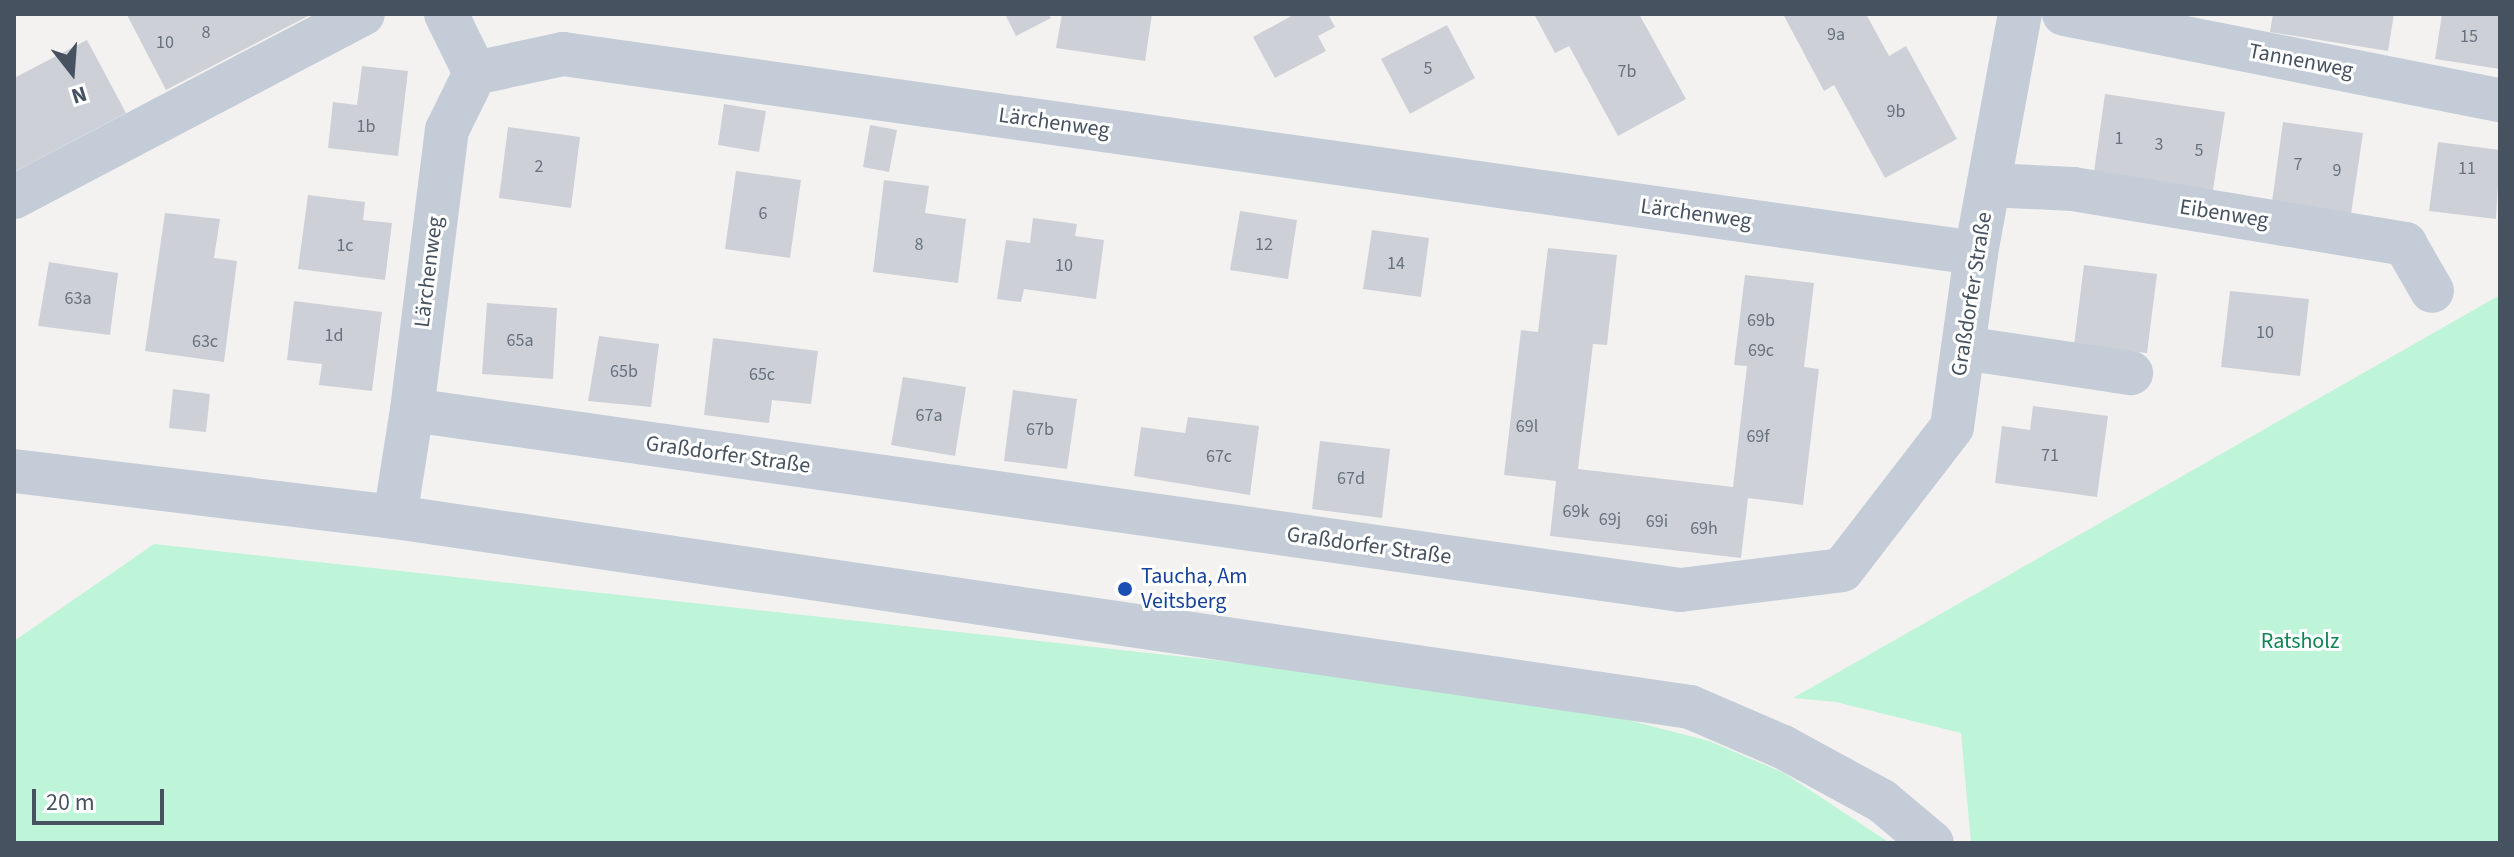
<!DOCTYPE html>
<html>
<head>
<meta charset="utf-8">
<style>
  body { margin:0 }
  #map { position:relative; width:2514px; height:857px; overflow:hidden; background:#f4f2f1; font-family:"Source Sans 3",sans-serif }
  div>[style] { position:absolute }
  [style*='--x'] { left:calc(var(--x)*1px); top:calc(var(--y)*1px); width:calc(var(--w)*1px); rotate:calc(var(--a)*1deg) }
  .green>* { inset:0; background:#bef4d8 }
  .building>* { inset:0; background:#cdd0d7 }
  .minor>* { height:44px; margin:-22px; padding:0 22px; transform-origin:22px; border-radius:22px; background:#c4ccd7 }
  .dots>* { width:22px; height:22px; translate:-50% -50%; box-sizing:border-box; border:4px solid #fff; border-radius:50% }
  span { translate:-50% -50%; white-space:nowrap; text-align:center; line-height:1.15; -webkit-text-stroke:6px #fff; paint-order:stroke }
  .number-label { font-size:18px; color:#68727e }
  .number-label span { -webkit-text-stroke-width:0 }
  .street-label { font-size:22px; color:#475261 }
  .transit-label { font-size:22px; color:#164399 }
  .left { translate:0 -50%; text-align:left }
  .park-label { font-size:22px; color:#0f8556 }
  .frame { position:absolute; inset:0; border:16px solid #475261; pointer-events:none }
  .north { position:absolute; left:32px; top:32px; width:80px; height:80px; -webkit-text-stroke:6px #fff; paint-order:stroke; rotate:163deg; font-size:22px; font-weight:700; line-height:32px; text-align:center; color:#475261 }
  .north::after { content:''; display:block; margin:auto; width:28px; height:36px; background:#475261; clip-path:polygon(50% 0,100% 100%,50% 72%,0 100%) }
  .scale { position:absolute; left:32px; top:789px; width:132px; height:36px; box-sizing:border-box; border:4px solid #475261; border-top:0; padding-left:10px; font-size:24px; line-height:28px; white-space:nowrap; color:#475261; -webkit-text-stroke:6px #fff; paint-order:stroke }
</style>
</head>
<body>
<div id="map">
  <div class="green">
    <div style="clip-path:polygon(2500px 295px,2500px 843px,1971px 843px,1961px 733px,1836px 702px,1793px 698px)"></div>
    <div style="clip-path:polygon(154px 544px,1259px 665px,1620px 718px,1709px 741px,1784px 773px,1890px 843px,14px 843px,14px 641px)"></div>
  </div>
  <div class="building">
    <div style="clip-path:polygon(312px 14px,166px 90px,127px 15px,129px 14px)"></div>
    <div style="clip-path:polygon(1005px 14px,1048px 14px,1051px 18px,1016px 36px)"></div>
    <div style="clip-path:polygon(1062px 14px,1152px 14px,1145px 61px,1056px 48px)"></div>
    <div style="clip-path:polygon(1295px 14px,1328px 14px,1335px 27px,1318px 36px,1326px 51px,1275px 78px,1253px 37px)"></div>
    <div style="clip-path:polygon(1534px 14px,1639px 14px,1686px 99px,1618px 136px,1569px 46px,1555px 53px)"></div>
    <div style="clip-path:polygon(1783px 14px,1866px 14px,1889px 56px,1906px 46px,1957px 139px,1885px 178px,1834px 85px,1824px 91px)"></div>
    <div style="clip-path:polygon(2273px 14px,2394px 14px,2388px 51px,2270px 32px)"></div>
    <div style="clip-path:polygon(2442px 14px,2500px 14px,2500px 69px,2435px 59px)"></div>
    <div style="clip-path:polygon(1447px 25px,1475px 78px,1410px 114px,1381px 59px)"></div>
    <div style="clip-path:polygon(87px 40px,126px 113px,14px 172px,14px 78px)"></div>
    <div style="clip-path:polygon(362px 66px,408px 71px,398px 156px,328px 148px,333px 102px,357px 105px)"></div>
    <div style="clip-path:polygon(2105px 94px,2225px 112px,2212px 196px,2093px 179px)"></div>
    <div style="clip-path:polygon(724px 104px,766px 111px,759px 152px,718px 145px)"></div>
    <div style="clip-path:polygon(2283px 122px,2363px 133px,2351px 214px,2272px 202px)"></div>
    <div style="clip-path:polygon(870px 125px,897px 130px,889px 172px,863px 167px)"></div>
    <div style="clip-path:polygon(508px 127px,580px 137px,571px 208px,499px 198px)"></div>
    <div style="clip-path:polygon(2438px 142px,2500px 150px,2496px 219px,2429px 211px)"></div>
    <div style="clip-path:polygon(736px 171px,801px 180px,790px 258px,725px 249px)"></div>
    <div style="clip-path:polygon(884px 180px,929px 186px,925px 213px,966px 219px,958px 283px,873px 272px)"></div>
    <div style="clip-path:polygon(308px 195px,365px 202px,363px 220px,392px 223px,385px 280px,298px 269px)"></div>
    <div style="clip-path:polygon(1240px 211px,1297px 220px,1288px 279px,1230px 270px)"></div>
    <div style="clip-path:polygon(165px 213px,220px 219px,214px 258px,237px 261px,224px 362px,145px 351px)"></div>
    <div style="clip-path:polygon(1033px 218px,1077px 224px,1075px 236px,1104px 240px,1096px 299px,1024px 289px,1021px 302px,997px 299px,1006px 240px,1030px 243px)"></div>
    <div style="clip-path:polygon(1372px 230px,1429px 238px,1421px 297px,1363px 289px)"></div>
    <div style="clip-path:polygon(1548px 248px,1617px 255px,1607px 345px,1593px 344px,1578px 469px,1733px 487px,1747px 366px,1734px 365px,1745px 275px,1814px 283px,1804px 367px,1819px 369px,1803px 505px,1748px 498px,1741px 558px,1550px 536px,1556px 481px,1504px 475px,1521px 330px,1538px 332px)"></div>
    <div style="clip-path:polygon(49px 262px,118px 273px,110px 335px,38px 326px)"></div>
    <div style="clip-path:polygon(2084px 265px,2157px 274px,2147px 353px,2074px 345px)"></div>
    <div style="clip-path:polygon(2230px 291px,2309px 299px,2300px 376px,2221px 367px)"></div>
    <div style="clip-path:polygon(294px 301px,382px 312px,372px 391px,319px 385px,322px 364px,287px 360px)"></div>
    <div style="clip-path:polygon(487px 303px,557px 308px,553px 379px,482px 374px)"></div>
    <div style="clip-path:polygon(599px 336px,659px 344px,651px 407px,588px 401px)"></div>
    <div style="clip-path:polygon(713px 338px,818px 351px,811px 404px,772px 400px,769px 423px,704px 415px)"></div>
    <div style="clip-path:polygon(903px 377px,966px 387px,955px 456px,891px 445px)"></div>
    <div style="clip-path:polygon(173px 389px,210px 394px,206px 432px,169px 428px)"></div>
    <div style="clip-path:polygon(1013px 390px,1077px 399px,1067px 469px,1004px 461px)"></div>
    <div style="clip-path:polygon(2033px 406px,2108px 416px,2097px 497px,1995px 483px,2002px 426px,2030px 430px)"></div>
    <div style="clip-path:polygon(1188px 417px,1259px 426px,1250px 495px,1134px 476px,1141px 427px,1185px 433px)"></div>
    <div style="clip-path:polygon(1320px 441px,1390px 449px,1382px 518px,1312px 509px)"></div>
  </div>
  <div class="minor">
    <div style="--x:446;--y:14;--w:66;--a:63.8"></div>
    <div style="--x:2064;--y:14;--w:444;--a:11.2"></div>
    <div style="--x:475;--y:73;--w:90;--a:-12.2"></div>
    <div style="--x:563;--y:54;--w:1427;--a:8.02"></div>
    <div style="--x:1989;--y:185;--w:84;--a:2.7"></div>
    <div style="--x:2073;--y:189;--w:337;--a:9.4"></div>
    <div style="--x:2405;--y:244;--w:54;--a:60.1"></div>
    <div style="--x:14;--y:197;--w:394;--a:-27.7"></div>
    <div style="--x:1963;--y:348;--w:170;--a:8.5"></div>
    <div style="--x:412;--y:410;--w:282;--a:-82.9"></div>
    <div style="--x:447;--y:130;--w:64;--a:-63.8"></div>
    <div style="--x:14;--y:471;--w:384;--a:6.9"></div>
    <div style="--x:395;--y:517;--w:1309;--a:8.35"></div>
    <div style="--x:1690;--y:707;--w:101;--a:23.3"></div>
    <div style="--x:1783;--y:747;--w:113;--a:28.6"></div>
    <div style="--x:1882;--y:801;--w:65;--a:40"></div>
    <div style="--x:395;--y:517;--w:108;--a:-81"></div>
    <div style="--x:412;--y:410;--w:1281;--a:8.08"></div>
    <div style="--x:1680;--y:590;--w:163;--a:-7"></div>
    <div style="--x:1842;--y:570;--w:180;--a:-52.4"></div>
    <div style="--x:1952;--y:427;--w:176;--a:-82.1"></div>
    <div style="--x:1976;--y:253;--w:243;--a:-79.6"></div>
  </div>
  <div class="dots">
    <div style="left:1125px;top:589px;background:#1a4fb4"></div>
  </div>
  <div class="number-label">
    <span style="left:206px;top:33px">8</span>
    <span style="left:1836px;top:35px">9a</span>
    <span style="left:2469px;top:37px">15</span>
    <span style="left:165px;top:43px">10</span>
    <span style="left:1428px;top:69px">5</span>
    <span style="left:1627px;top:72px">7b</span>
    <span style="left:1896px;top:112px">9b</span>
    <span style="left:366px;top:127px">1b</span>
    <span style="left:2119px;top:139px">1</span>
    <span style="left:2159px;top:145px">3</span>
    <span style="left:2199px;top:151px">5</span>
    <span style="left:2298px;top:165px">7</span>
    <span style="left:539px;top:167px">2</span>
    <span style="left:2467px;top:169px">11</span>
    <span style="left:2337px;top:171px">9</span>
    <span style="left:763px;top:214px">6</span>
    <span style="left:919px;top:245px">8</span>
    <span style="left:1264px;top:245px">12</span>
    <span style="left:345px;top:246px">1c</span>
    <span style="left:1396px;top:264px">14</span>
    <span style="left:1064px;top:266px">10</span>
    <span style="left:78px;top:299px">63a</span>
    <span style="left:1761px;top:321px">69b</span>
    <span style="left:2265px;top:333px">10</span>
    <span style="left:334px;top:336px">1d</span>
    <span style="left:520px;top:341px">65a</span>
    <span style="left:205px;top:342px">63c</span>
    <span style="left:1761px;top:351px">69c</span>
    <span style="left:624px;top:372px">65b</span>
    <span style="left:762px;top:375px">65c</span>
    <span style="left:929px;top:416px">67a</span>
    <span style="left:1527px;top:427px">69l</span>
    <span style="left:1040px;top:430px">67b</span>
    <span style="left:1758px;top:437px">69f</span>
    <span style="left:2050px;top:456px">71</span>
    <span style="left:1219px;top:457px">67c</span>
    <span style="left:1351px;top:479px">67d</span>
    <span style="left:1576px;top:512px">69k</span>
    <span style="left:1610px;top:520px">69j</span>
    <span style="left:1657px;top:522px">69i</span>
    <span style="left:1704px;top:529px">69h</span>
  </div>
  <div class="street-label">
    <span style="left:2301px;top:61px;rotate:11deg">Tannenweg</span>
    <span style="left:1054px;top:123px;rotate:8deg">Lärchenweg</span>
    <span style="left:1696px;top:214px;rotate:8deg">Lärchenweg</span>
    <span style="left:2224px;top:214px;rotate:9deg">Eibenweg</span>
    <span style="left:429px;top:272px;rotate:-83deg">Lärchenweg</span>
    <span style="left:1972px;top:294px;rotate:-81deg">Graßdorfer Straße</span>
    <span style="left:728px;top:455px;rotate:8deg">Graßdorfer Straße</span>
    <span style="left:1369px;top:546px;rotate:8deg">Graßdorfer Straße</span>
  </div>
  <div class="transit-label">
    <span class="left" style="left:1141px;top:589px">Taucha, Am<br>Veitsberg</span>
  </div>
  <div class="park-label">
    <span style="left:2300px;top:642px">Ratsholz</span>
  </div>
  <div class="frame"></div>
  <div class="north">N</div>
  <div class="scale">20 m</div>
</div>
</body>
</html>
